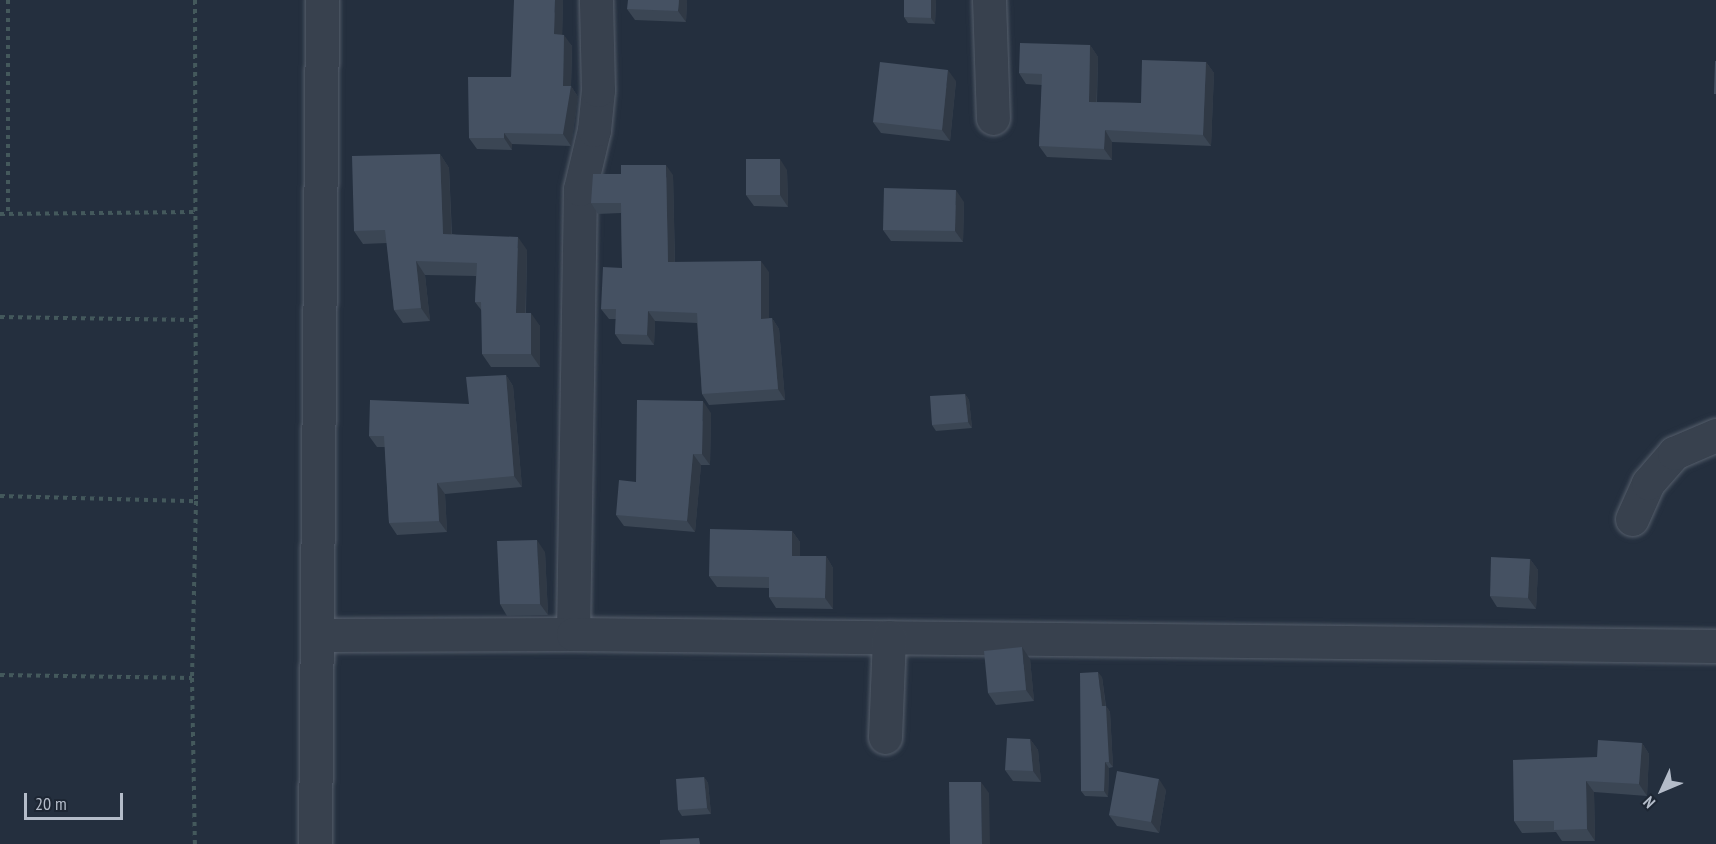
<!DOCTYPE html>
<html>
<head>
<meta charset="utf-8">
<style>
  body { margin:0 }
  #map { position:relative; width:1716px; height:844px; overflow:hidden; background:#242f3e; font-family:"PT Sans Narrow",sans-serif }
  div>[style] { position:absolute }
  [style*='--x'] { left:calc(var(--x)*1px); top:calc(var(--y)*1px); width:calc(var(--w)*1px); rotate:calc(var(--a)*1deg) }
  .path>* { height:4px; margin-top:-2px; transform-origin:0; background:repeating-linear-gradient(90deg,#44595c 0 4.5px,transparent 0 9px) }
  .roads { filter:drop-shadow(0 0 2px #565f6c) drop-shadow(0 0 2px #565f6c) }
  .minor>* { height:33px; margin:-16.5px; padding:0 16.5px; transform-origin:16.5px; border-radius:16.5px; background:#38414e }
  .wall>* { inset:0; background:#3b4654 }
  .shaded-wall>* { inset:0; background:#303945 }
  .building>* { inset:0; background:#455162 }
  span { translate:-50% -50%; white-space:nowrap; text-align:center; line-height:1.15; -webkit-text-stroke:5px #1d2633; paint-order:stroke }
  .north { position:absolute; left:1632px; top:760px; width:60px; height:60px; -webkit-text-stroke:4px #1d2633; paint-order:stroke; rotate:226deg; font-size:16px; font-weight:700; line-height:24px; text-align:center; color:#b4bcc9 }
  .north::after { content:''; display:block; margin:auto; width:21px; height:27px; background:#b4bcc9; clip-path:polygon(50% 0,100% 100%,50% 72%,0 100%) }
  .scale { position:absolute; left:24px; top:793px; width:99px; height:27px; box-sizing:border-box; border:3px solid #b4bcc9; border-top:0; padding-left:8px; font-size:18px; line-height:21px; white-space:nowrap; color:#b4bcc9; -webkit-text-stroke:4px #1d2633; paint-order:stroke }
</style>
</head>
<body>
<div id="map">
  <div class="path">
    <div style="--x:8;--y:0;--w:214;--a:90"></div>
    <div style="--x:195;--y:0;--w:501;--a:89.89"></div>
    <div style="--x:196;--y:501;--w:177;--a:91.3"></div>
    <div style="--x:192;--y:678;--w:166;--a:89"></div>
    <div style="--x:0;--y:214;--w:194;--a:-0.6"></div>
    <div style="--x:0;--y:317;--w:194;--a:0.9"></div>
    <div style="--x:0;--y:496;--w:196;--a:1.5"></div>
    <div style="--x:0;--y:675;--w:192;--a:0.9"></div>
  </div>
  <div class="roads">
    <div class="minor">
      <div style="--x:989;--y:0;--w:118;--a:88.1"></div>
      <div style="--x:1632;--y:519;--w:39;--a:-66"></div>
      <div style="--x:1648;--y:483;--w:40;--a:-49"></div>
      <div style="--x:1674;--y:453;--w:46;--a:-23.2"></div>
      <div style="--x:573;--y:634;--w:445;--a:-89.1"></div>
      <div style="--x:580;--y:189;--w:61;--a:-76.7"></div>
      <div style="--x:594;--y:130;--w:40;--a:-84.3"></div>
      <div style="--x:598;--y:90;--w:90;--a:-91.3"></div>
      <div style="--x:318;--y:635;--w:255;--a:-0.2"></div>
      <div style="--x:573;--y:634;--w:1143;--a:0.6"></div>
      <div style="--x:885;--y:737;--w:100;--a:-87.7"></div>
      <div style="--x:315;--y:844;--w:844;--a:-89.52"></div>
    </div>
  </div>
  <div class="wall">
    <div style="clip-path:polygon(563px 0,562px 35px,572px 46px,571px 86px,578px 97px,571px 146px,512px 144px,512px 150px,477px 149px,469px 138px)"></div>
    <div style="clip-path:polygon(687px 0,686px 22px,635px 20px,627px 9px)"></div>
    <div style="clip-path:polygon(936px 0,935px 24px,908px 23px,904px 17px)"></div>
    <div style="clip-path:polygon(1090px 45px,1098px 57px,1097px 102px,1141px 103px,1206px 62px,1214px 73px,1211px 146px,1112px 142px,1112px 160px,1047px 157px,1039px 146px,1042px 85px,1026px 84px,1019px 73px)"></div>
    <div style="clip-path:polygon(956px 81px,950px 141px,881px 133px,873px 122px)"></div>
    <div style="clip-path:polygon(440px 154px,449px 168px,452px 234px,527px 250px,526px 313px,540px 326px,540px 367px,491px 367px,482px 354px,482px 311px,475px 302px,476px 276px,425px 275px,430px 321px,403px 323px,394px 310px,387px 243px,363px 244px,354px 231px)"></div>
    <div style="clip-path:polygon(787px 170px,788px 207px,754px 206px,746px 195px)"></div>
    <div style="clip-path:polygon(673px 175px,675px 262px,769px 272px,769px 318px,772px 318px,779px 329px,785px 400px,709px 405px,702px 394px,697px 323px,655px 321px,654px 345px,622px 344px,615px 334px,616px 319px,609px 319px,601px 309px,622px 268px,621px 213px,598px 214px,591px 203px)"></div>
    <div style="clip-path:polygon(964px 202px,963px 242px,891px 241px,883px 230px)"></div>
    <div style="clip-path:polygon(506px 375px,513px 386px,522px 487px,445px 494px,447px 532px,397px 535px,389px 523px,385px 447px,377px 447px,369px 436px,469px 404px)"></div>
    <div style="clip-path:polygon(965px 394px,969px 400px,972px 428px,936px 431px,932px 425px)"></div>
    <div style="clip-path:polygon(711px 413px,710px 465px,701px 465px,695px 532px,624px 526px,616px 515px,636px 482px)"></div>
    <div style="clip-path:polygon(792px 531px,800px 542px,800px 556px,826px 556px,833px 568px,833px 609px,776px 608px,769px 597px,769px 588px,717px 587px,709px 576px)"></div>
    <div style="clip-path:polygon(545px 552px,548px 615px,507px 616px,500px 604px)"></div>
    <div style="clip-path:polygon(1530px 559px,1538px 570px,1536px 609px,1497px 607px,1490px 596px)"></div>
    <div style="clip-path:polygon(1030px 659px,1034px 701px,996px 705px,988px 693px)"></div>
    <div style="clip-path:polygon(1102px 677px,1106px 706px,1110px 712px,1113px 767px,1109px 768px,1108px 797px,1085px 796px,1081px 791px)"></div>
    <div style="clip-path:polygon(1030px 739px,1038px 750px,1041px 782px,1013px 781px,1005px 770px)"></div>
    <div style="clip-path:polygon(1642px 743px,1649px 754px,1647px 796px,1594px 792px,1595px 841px,1562px 841px,1556px 832px,1522px 833px,1514px 821px,1597px 757px)"></div>
    <div style="clip-path:polygon(704px 777px,708px 783px,711px 814px,682px 816px,678px 810px)"></div>
    <div style="clip-path:polygon(1166px 790px,1159px 833px,1117px 826px,1109px 815px)"></div>
  </div>
  <div class="shaded-wall">
    <div style="clip-path:polygon(555px 0,563px 0,562px 46px,554px 34px)"></div>
    <div style="clip-path:polygon(679px 0,687px 0,686px 22px,678px 11px)"></div>
    <div style="clip-path:polygon(931px 0,936px 0,935px 24px,931px 18px)"></div>
    <div style="clip-path:polygon(564px 35px,572px 46px,571px 86px,578px 97px,571px 146px,563px 134px,563px 86px)"></div>
    <div style="clip-path:polygon(1090px 45px,1098px 57px,1096px 113px,1089px 102px)"></div>
    <div style="clip-path:polygon(1206px 62px,1214px 73px,1211px 146px,1203px 135px)"></div>
    <div style="clip-path:polygon(948px 70px,956px 81px,950px 141px,942px 130px)"></div>
    <div style="clip-path:polygon(1105px 130px,1112px 142px,1112px 160px,1104px 149px)"></div>
    <div style="clip-path:polygon(504px 133px,512px 144px,512px 150px,504px 138px)"></div>
    <div style="clip-path:polygon(440px 154px,449px 168px,452px 247px,443px 234px)"></div>
    <div style="clip-path:polygon(780px 159px,787px 170px,788px 207px,780px 195px)"></div>
    <div style="clip-path:polygon(666px 165px,673px 175px,675px 272px,668px 262px)"></div>
    <div style="clip-path:polygon(956px 190px,964px 202px,963px 242px,955px 231px)"></div>
    <div style="clip-path:polygon(518px 237px,527px 250px,525px 326px,516px 313px)"></div>
    <div style="clip-path:polygon(416px 261px,425px 275px,430px 321px,421px 308px)"></div>
    <div style="clip-path:polygon(761px 261px,769px 272px,769px 329px,761px 319px)"></div>
    <div style="clip-path:polygon(648px 311px,655px 321px,654px 345px,647px 335px)"></div>
    <div style="clip-path:polygon(531px 313px,540px 326px,540px 367px,531px 354px)"></div>
    <div style="clip-path:polygon(772px 318px,779px 329px,785px 400px,778px 389px)"></div>
    <div style="clip-path:polygon(506px 375px,513px 386px,522px 487px,514px 476px)"></div>
    <div style="clip-path:polygon(965px 394px,969px 400px,972px 428px,968px 422px)"></div>
    <div style="clip-path:polygon(703px 401px,711px 413px,710px 465px,702px 454px)"></div>
    <div style="clip-path:polygon(693px 454px,701px 465px,695px 532px,687px 521px)"></div>
    <div style="clip-path:polygon(437px 483px,445px 494px,447px 532px,439px 521px)"></div>
    <div style="clip-path:polygon(792px 531px,800px 542px,800px 567px,792px 556px)"></div>
    <div style="clip-path:polygon(537px 540px,545px 552px,548px 615px,540px 604px)"></div>
    <div style="clip-path:polygon(826px 556px,833px 568px,833px 609px,825px 598px)"></div>
    <div style="clip-path:polygon(1530px 559px,1538px 570px,1536px 609px,1528px 598px)"></div>
    <div style="clip-path:polygon(1022px 647px,1030px 659px,1034px 701px,1026px 690px)"></div>
    <div style="clip-path:polygon(1098px 672px,1102px 677px,1106px 709px,1106px 706px,1110px 712px,1113px 767px,1109px 762px)"></div>
    <div style="clip-path:polygon(1030px 739px,1038px 750px,1041px 782px,1033px 771px)"></div>
    <div style="clip-path:polygon(1642px 743px,1649px 754px,1647px 796px,1639px 784px)"></div>
    <div style="clip-path:polygon(1105px 762px,1109px 768px,1108px 797px,1104px 791px)"></div>
    <div style="clip-path:polygon(704px 777px,708px 783px,711px 814px,707px 808px)"></div>
    <div style="clip-path:polygon(1159px 779px,1166px 790px,1159px 833px,1151px 822px)"></div>
    <div style="clip-path:polygon(1586px 781px,1594px 792px,1595px 841px,1587px 829px)"></div>
    <div style="clip-path:polygon(981px 782px,989px 793px,990px 844px,982px 844px)"></div>
  </div>
  <div class="building">
    <div style="clip-path:polygon(514px 0,555px 0,554px 34px,564px 35px,563px 86px,571px 86px,563px 134px,504px 133px,504px 138px,469px 138px,468px 77px,511px 77px)"></div>
    <div style="clip-path:polygon(628px 0,679px 0,678px 11px,627px 9px)"></div>
    <div style="clip-path:polygon(904px 0,931px 0,931px 18px,904px 17px)"></div>
    <div style="clip-path:polygon(1020px 43px,1090px 45px,1089px 102px,1141px 103px,1142px 60px,1206px 62px,1203px 135px,1105px 130px,1104px 149px,1039px 146px,1042px 74px,1019px 73px)"></div>
    <div style="clip-path:polygon(1715px 61px,1716px 61px,1716px 94px,1714px 94px)"></div>
    <div style="clip-path:polygon(880px 62px,948px 70px,942px 130px,873px 122px)"></div>
    <div style="clip-path:polygon(440px 154px,443px 234px,518px 237px,516px 313px,531px 313px,531px 354px,482px 354px,481px 302px,475px 302px,477px 263px,416px 261px,421px 308px,394px 310px,385px 230px,354px 231px,352px 156px)"></div>
    <div style="clip-path:polygon(746px 159px,780px 159px,780px 195px,746px 195px)"></div>
    <div style="clip-path:polygon(621px 165px,666px 165px,668px 262px,761px 261px,761px 319px,772px 318px,778px 389px,702px 394px,697px 313px,648px 311px,647px 335px,615px 334px,616px 309px,601px 309px,603px 267px,622px 268px,621px 203px,591px 203px,593px 174px,621px 174px)"></div>
    <div style="clip-path:polygon(884px 188px,956px 190px,955px 231px,883px 230px)"></div>
    <div style="clip-path:polygon(506px 375px,514px 476px,437px 483px,439px 521px,389px 523px,384px 436px,369px 436px,370px 400px,469px 404px,466px 377px)"></div>
    <div style="clip-path:polygon(965px 394px,968px 422px,932px 425px,930px 396px)"></div>
    <div style="clip-path:polygon(637px 400px,703px 401px,702px 454px,693px 454px,687px 521px,616px 515px,619px 480px,636px 482px)"></div>
    <div style="clip-path:polygon(710px 529px,792px 531px,792px 556px,826px 556px,825px 598px,769px 597px,769px 577px,709px 576px)"></div>
    <div style="clip-path:polygon(537px 540px,540px 604px,500px 604px,497px 541px)"></div>
    <div style="clip-path:polygon(1491px 557px,1530px 559px,1528px 598px,1490px 596px)"></div>
    <div style="clip-path:polygon(1022px 647px,1026px 690px,988px 693px,984px 651px)"></div>
    <div style="clip-path:polygon(1098px 672px,1102px 706px,1106px 706px,1109px 762px,1105px 762px,1104px 791px,1081px 791px,1080px 673px)"></div>
    <div style="clip-path:polygon(1007px 738px,1030px 739px,1033px 771px,1005px 770px)"></div>
    <div style="clip-path:polygon(1598px 740px,1642px 743px,1639px 784px,1586px 781px,1587px 829px,1554px 830px,1554px 821px,1514px 821px,1513px 760px,1597px 757px)"></div>
    <div style="clip-path:polygon(1117px 771px,1159px 779px,1151px 822px,1109px 815px)"></div>
    <div style="clip-path:polygon(704px 777px,707px 808px,678px 810px,676px 779px)"></div>
    <div style="clip-path:polygon(949px 782px,981px 782px,982px 844px,950px 844px)"></div>
    <div style="clip-path:polygon(699px 838px,700px 844px,660px 844px,660px 840px)"></div>
  </div>
  <div class="north">N</div>
  <div class="scale">20 m</div>
</div>
</body>
</html>
